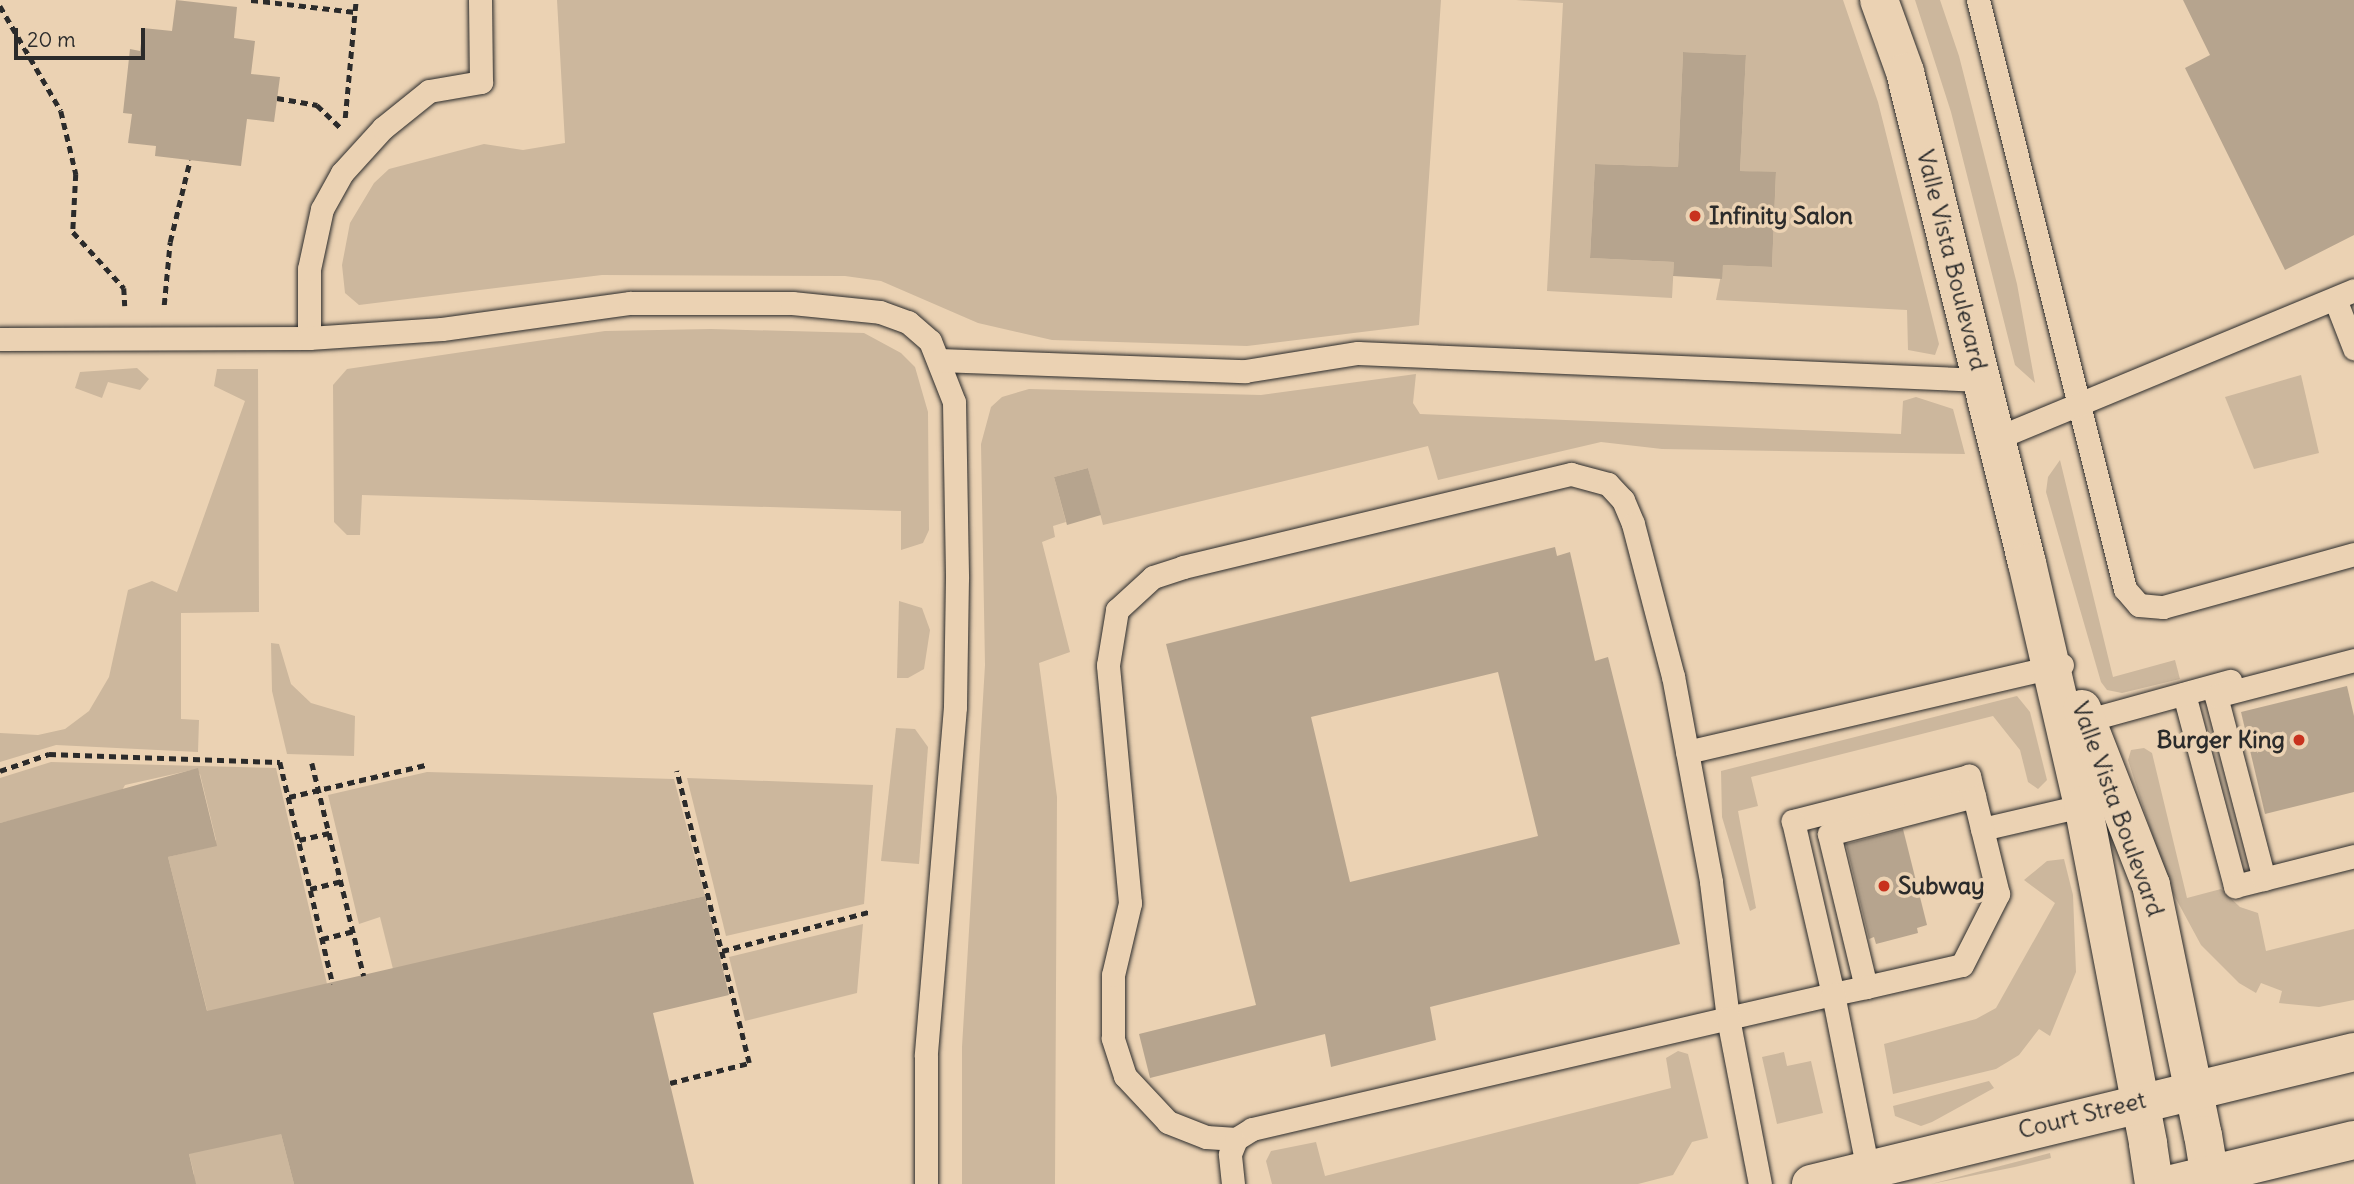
<!DOCTYPE html>
<html>
<head>
<meta charset="utf-8">
<style>
  body { margin:0 }
  #map { position:relative; width:2354px; height:1184px; overflow:hidden; background:#ebd2b3; font-family:Delius,sans-serif }
  div>[style] { position:absolute }
  [style*='--x'] { left:calc(var(--x)*1px); top:calc(var(--y)*1px); width:calc(var(--w)*1px); rotate:calc(var(--a)*1deg) }
  .green>* { inset:0; background:#ccb79d }
  .building>* { inset:0; background:#b6a48e }
  .path>* { height:4.5px; margin-top:-2.25px; transform-origin:0; background:repeating-linear-gradient(90deg,#2b2b2b 0 7px,transparent 0 12px) }
  .roads { filter:drop-shadow(0 0 2px #2b2b2b) drop-shadow(0 0 2px #2b2b2b) }
  .lane>* { height:23px; margin:-11.5px; padding:0 11.5px; transform-origin:11.5px; border-radius:11.5px; background:#ebd2b3 }
  .street>* { height:38px; margin:-19px; padding:0 19px; transform-origin:19px; border-radius:19px; background:#ebd2b3 }
  .secondary>* { height:38px; margin:-19px; padding:0 19px; transform-origin:19px; border-radius:19px; background:#ebd2b3 }
  .primary>* { height:38px; margin:-19px; padding:0 19px; transform-origin:19px; border-radius:19px; background:#ebd2b3 }
  .dots>* { width:19px; height:19px; translate:-50% -50%; box-sizing:border-box; border:4px solid #ebd2b3; border-radius:50% }
  span { translate:-50% -50%; white-space:nowrap; text-align:center; line-height:1.15; -webkit-text-stroke:7px #ebd2b3; paint-order:stroke }
  .poi-label { font-size:24px; color:#2b2b2b; font-weight:700 }
  .left { translate:0 -50%; text-align:left }
  .right { translate:-100% -50%; text-align:right }
  .street-label { font-size:24px; color:#2b2b2b }
  .scale { position:absolute; left:14px; top:28px; width:131px; height:32px; box-sizing:border-box; border:4px solid #2b2b2b; border-top:0; padding-left:9px; font-size:21px; line-height:24px; white-space:nowrap; color:#2b2b2b; -webkit-text-stroke:5px #ebd2b3; paint-order:stroke }
</style>
</head>
<body>
<div id="map">
  <div class="green">
    <div style="clip-path:polygon(557px 0,1441px 0,1419px 325px,1247px 346px,1052px 340px,978px 323px,881px 281px,845px 276px,602px 275px,359px 305px,345px 293px,342px 265px,350px 223px,374px 183px,389px 169px,484px 144px,523px 150px,565px 143px)"></div>
    <div style="clip-path:polygon(1516px 0,1843px 0,1878px 102px,1939px 344px,1935px 355px,1908px 350px,1907px 310px,1716px 300px,1723px 265px,1772px 267px,1776px 173px,1740px 171px,1746px 55px,1683px 52px,1678px 167px,1595px 164px,1590px 258px,1674px 262px,1672px 298px,1547px 291px,1563px 3px)"></div>
    <div style="clip-path:polygon(1915px 0,1940px 0,1959px 56px,2017px 284px,2035px 383px,2015px 365px,1951px 112px)"></div>
    <div style="clip-path:polygon(711px 329px,864px 333px,901px 353px,915px 367px,928px 412px,929px 530px,923px 543px,901px 550px,901px 511px,362px 495px,360px 535px,347px 535px,334px 522px,333px 385px,347px 369px,605px 331px)"></div>
    <div style="clip-path:polygon(137px 368px,149px 379px,140px 390px,108px 382px,102px 398px,75px 388px,80px 372px)"></div>
    <div style="clip-path:polygon(217px 369px,258px 369px,259px 612px,181px 613px,181px 719px,199px 720px,198px 752px,56px 745px,0 762px,0 733px,38px 735px,65px 729px,89px 711px,109px 677px,128px 590px,152px 581px,177px 592px,245px 401px,214px 386px)"></div>
    <div style="clip-path:polygon(1416px 374px,1413px 403px,1420px 414px,1901px 434px,1903px 401px,1916px 397px,1953px 409px,1965px 454px,1662px 449px,1601px 442px,1438px 480px,1428px 446px,1103px 525px,1088px 468px,1054px 477px,1066px 522px,1053px 526px,1055px 537px,1042px 542px,1070px 652px,1039px 663px,1057px 797px,1055px 1184px,962px 1184px,962px 1047px,985px 665px,981px 444px,991px 407px,1002px 397px,1029px 389px,1261px 395px)"></div>
    <div style="clip-path:polygon(2301px 375px,2319px 453px,2254px 469px,2225px 397px)"></div>
    <div style="clip-path:polygon(2060px 460px,2113px 677px,2175px 660px,2180px 679px,2122px 693px,2107px 690px,2101px 682px,2046px 492px,2048px 477px)"></div>
    <div style="clip-path:polygon(899px 601px,922px 608px,930px 630px,924px 669px,908px 678px,897px 678px)"></div>
    <div style="clip-path:polygon(271px 643px,279px 644px,291px 684px,311px 703px,355px 716px,354px 756px,287px 754px,272px 691px)"></div>
    <div style="clip-path:polygon(2017px 696px,2030px 712px,2047px 780px,2038px 789px,2028px 782px,2020px 750px,1993px 716px,1751px 777px,1758px 806px,1738px 811px,1756px 908px,1750px 911px,1722px 817px,1721px 771px)"></div>
    <div style="clip-path:polygon(896px 728px,915px 729px,928px 747px,919px 864px,881px 861px)"></div>
    <div style="clip-path:polygon(2144px 748px,2152px 753px,2187px 898px,2221px 889px,2240px 907px,2258px 913px,2266px 951px,2354px 929px,2354px 1000px,2319px 1007px,2279px 1003px,2282px 991px,2261px 983px,2256px 993px,2239px 983px,2201px 945px,2168px 884px,2128px 760px,2131px 750px)"></div>
    <div style="clip-path:polygon(51px 762px,276px 768px,327px 984px,219px 1057px,168px 857px,210px 847px,216px 840px,200px 774px,192px 770px,125px 785px,120px 794px,0 823px,0 778px)"></div>
    <div style="clip-path:polygon(427px 772px,674px 779px,705px 896px,393px 969px,380px 917px,359px 924px,328px 795px)"></div>
    <div style="clip-path:polygon(687px 778px,873px 785px,864px 904px,726px 936px)"></div>
    <div style="clip-path:polygon(2064px 859px,2073px 895px,2076px 972px,2050px 1036px,2039px 1029px,2019px 1055px,1996px 1069px,1893px 1094px,1884px 1044px,1976px 1019px,1996px 1008px,2055px 903px,2024px 880px,2047px 861px)"></div>
    <div style="clip-path:polygon(863px 924px,857px 993px,745px 1021px,729px 957px)"></div>
    <div style="clip-path:polygon(1678px 1051px,1688px 1054px,1708px 1138px,1692px 1142px,1673px 1175px,1638px 1184px,1272px 1184px,1266px 1161px,1271px 1151px,1316px 1142px,1325px 1176px,1671px 1088px,1666px 1058px)"></div>
    <div style="clip-path:polygon(1784px 1052px,1787px 1066px,1811px 1061px,1823px 1113px,1777px 1124px,1762px 1057px)"></div>
    <div style="clip-path:polygon(1989px 1081px,1994px 1088px,1932px 1122px,1921px 1126px,1895px 1116px,1893px 1106px)"></div>
    <div style="clip-path:polygon(184px 1134px,281px 1134px,294px 1184px,188px 1184px,194px 1174px)"></div>
    <div style="clip-path:polygon(2050px 1153px,2051px 1158px,2015px 1167px,1931px 1184px)"></div>
  </div>
  <div class="building">
    <div style="clip-path:polygon(176px 0,237px 7px,234px 38px,255px 41px,251px 74px,280px 77px,274px 122px,247px 119px,241px 166px,155px 156px,156px 146px,128px 143px,132px 114px,123px 113px,130px 49px,140px 51px,143px 28px,172px 31px)"></div>
    <div style="clip-path:polygon(2183px 0,2354px 0,2354px 235px,2285px 270px,2185px 68px,2210px 55px)"></div>
    <div style="clip-path:polygon(1683px 52px,1746px 55px,1740px 171px,1776px 172px,1772px 267px,1723px 265px,1722px 279px,1673px 276px,1674px 262px,1590px 258px,1595px 164px,1678px 167px)"></div>
    <div style="clip-path:polygon(1088px 468px,1101px 515px,1067px 525px,1054px 477px)"></div>
    <div style="clip-path:polygon(evenodd,1555px 547px,1557px 556px,1570px 552px,1595px 661px,1608px 657px,1680px 944px,1430px 1007px,1436px 1040px,1331px 1067px,1325px 1034px,1150px 1078px,1139px 1034px,1256px 1005px,1166px 644px,1555px 547px,1498px 672px,1538px 836px,1350px 882px,1311px 717px,1498px 672px)"></div>
    <div style="clip-path:polygon(2347px 686px,2354px 716px,2354px 792px,2265px 814px,2241px 712px)"></div>
    <div style="clip-path:polygon(198px 768px,217px 846px,168px 857px,207px 1011px,705px 896px,729px 995px,653px 1013px,694px 1184px,294px 1184px,281px 1134px,189px 1154px,196px 1184px,0 1184px,0 823px)"></div>
    <div style="clip-path:polygon(1903px 829px,1927px 925px,1917px 928px,1918px 933px,1876px 944px,1874px 937px,1869px 939px,1846px 844px)"></div>
  </div>
  <div class="path">
    <div style="--x:251;--y:0;--w:105;--a:6.6"></div>
    <div style="--x:0;--y:6;--w:121;--a:59.8"></div>
    <div style="--x:61;--y:111;--w:65;--a:76.6"></div>
    <div style="--x:76;--y:174;--w:58;--a:93"></div>
    <div style="--x:73;--y:232;--w:76;--a:47.7"></div>
    <div style="--x:124;--y:288;--w:18;--a:87"></div>
    <div style="--x:277;--y:98;--w:41;--a:9.9"></div>
    <div style="--x:317;--y:105;--w:32;--a:44"></div>
    <div style="--x:345;--y:118;--w:119;--a:-84.7"></div>
    <div style="--x:164;--y:305;--w:63;--a:-84.6"></div>
    <div style="--x:170;--y:242;--w:84;--a:-76.3"></div>
    <div style="--x:312;--y:763;--w:219;--a:76.3"></div>
    <div style="--x:0;--y:771;--w:52;--a:-19.1"></div>
    <div style="--x:49;--y:754;--w:231;--a:2"></div>
    <div style="--x:280;--y:762;--w:228;--a:76.6"></div>
    <div style="--x:289;--y:797;--w:140;--a:-13.2"></div>
    <div style="--x:299;--y:840;--w:31;--a:-13"></div>
    <div style="--x:310;--y:889;--w:32;--a:-14"></div>
    <div style="--x:322;--y:939;--w:32;--a:-14"></div>
    <div style="--x:722;--y:951;--w:152;--a:-14.9"></div>
    <div style="--x:670;--y:1083;--w:81;--a:-14.2"></div>
    <div style="--x:749;--y:1063;--w:301;--a:-103.9"></div>
  </div>
  <div class="roads">
    <div class="lane">
      <div style="--x:1978;--y:0;--w:607;--a:75.99"></div>
      <div style="--x:2125;--y:589;--w:21;--a:49"></div>
      <div style="--x:2139;--y:605;--w:24;--a:5"></div>
      <div style="--x:2163;--y:607;--w:198;--a:-15.5"></div>
      <div style="--x:2335;--y:299;--w:53;--a:68.8"></div>
      <div style="--x:309;--y:338;--w:69;--a:-90"></div>
      <div style="--x:309;--y:269;--w:61;--a:-77.8"></div>
      <div style="--x:322;--y:209;--w:41;--a:-60.9"></div>
      <div style="--x:342;--y:173;--w:61;--a:-47.7"></div>
      <div style="--x:383;--y:128;--w:59;--a:-38.8"></div>
      <div style="--x:429;--y:91;--w:53;--a:-9.8"></div>
      <div style="--x:481;--y:82;--w:82;--a:-90.7"></div>
      <div style="--x:0;--y:339;--w:309;--a:-0.2"></div>
      <div style="--x:309;--y:338;--w:133;--a:-3.9"></div>
      <div style="--x:442;--y:329;--w:190;--a:-7.9"></div>
      <div style="--x:630;--y:303;--w:162;--a:0"></div>
      <div style="--x:792;--y:303;--w:88;--a:5.8"></div>
      <div style="--x:880;--y:312;--w:30;--a:20"></div>
      <div style="--x:908;--y:322;--w:29;--a:41"></div>
      <div style="--x:930;--y:341;--w:66;--a:68.5"></div>
      <div style="--x:954;--y:402;--w:176;--a:89"></div>
      <div style="--x:957;--y:578;--w:129;--a:90.9"></div>
      <div style="--x:955;--y:707;--w:350;--a:94.8"></div>
      <div style="--x:926;--y:1056;--w:128;--a:90"></div>
      <div style="--x:939;--y:360;--w:306;--a:2.1"></div>
      <div style="--x:1245;--y:371;--w:114;--a:-9.1"></div>
      <div style="--x:1358;--y:353;--w:625;--a:2.48"></div>
      <div style="--x:1997;--y:438;--w:386;--a:-22.5"></div>
      <div style="--x:2184;--y:694;--w:199;--a:75.1"></div>
      <div style="--x:2235;--y:886;--w:123;--a:-14.1"></div>
      <div style="--x:2077;--y:723;--w:159;--a:-15.4"></div>
      <div style="--x:1687;--y:752;--w:385;--a:-13.1"></div>
      <div style="--x:1982;--y:829;--w:116;--a:-13"></div>
      <div style="--x:2264;--y:879;--w:189;--a:-104.7"></div>
      <div style="--x:2216;--y:696;--w:143;--a:-14.6"></div>
      <div style="--x:1866;--y:987;--w:157;--a:-103.6"></div>
      <div style="--x:1829;--y:834;--w:150;--a:-14.7"></div>
      <div style="--x:1236;--y:1139;--w:30;--a:-176"></div>
      <div style="--x:1206;--y:1137;--w:41;--a:-158.5"></div>
      <div style="--x:1168;--y:1122;--w:63;--a:-133.1"></div>
      <div style="--x:1125;--y:1076;--w:40;--a:-108"></div>
      <div style="--x:1113;--y:1038;--w:63;--a:-90"></div>
      <div style="--x:1113;--y:975;--w:74;--a:-76.7"></div>
      <div style="--x:1130;--y:903;--w:239;--a:-95.3"></div>
      <div style="--x:1108;--y:665;--w:56;--a:-80.7"></div>
      <div style="--x:1117;--y:610;--w:49;--a:-42.5"></div>
      <div style="--x:1153;--y:577;--w:32;--a:-18"></div>
      <div style="--x:1183;--y:567;--w:399;--a:-13.5"></div>
      <div style="--x:1571;--y:474;--w:38;--a:15"></div>
      <div style="--x:1608;--y:484;--w:22;--a:47"></div>
      <div style="--x:1623;--y:500;--w:26;--a:67"></div>
      <div style="--x:1633;--y:524;--w:157;--a:75.3"></div>
      <div style="--x:1673;--y:676;--w:209;--a:79.5"></div>
      <div style="--x:1711;--y:882;--w:137;--a:82.9"></div>
      <div style="--x:1728;--y:1018;--w:108;--a:-12.9"></div>
      <div style="--x:1833;--y:994;--w:34;--a:-12"></div>
      <div style="--x:1866;--y:987;--w:98;--a:-12.9"></div>
      <div style="--x:1962;--y:965;--w:80;--a:-63.1"></div>
      <div style="--x:1998;--y:894;--w:122;--a:-103.8"></div>
      <div style="--x:1969;--y:776;--w:182;--a:165.7"></div>
      <div style="--x:1793;--y:821;--w:178;--a:77"></div>
      <div style="--x:1833;--y:994;--w:180;--a:78.8"></div>
      <div style="--x:1233;--y:1184;--w:30;--a:-96"></div>
      <div style="--x:1230;--y:1154;--w:16;--a:-68"></div>
      <div style="--x:1236;--y:1139;--w:19;--a:-32"></div>
      <div style="--x:1252;--y:1129;--w:489;--a:-13.1"></div>
      <div style="--x:1728;--y:1018;--w:169;--a:79.1"></div>
    </div>
    <div class="street">
      <div style="--x:1879;--y:0;--w:77;--a:70.1"></div>
      <div style="--x:1905;--y:72;--w:506;--a:76.05"></div>
      <div style="--x:2027;--y:563;--w:248;--a:77"></div>
      <div style="--x:2083;--y:805;--w:345;--a:79.1"></div>
      <div style="--x:2082;--y:709;--w:189;--a:68.6"></div>
      <div style="--x:2151;--y:885;--w:255;--a:78.3"></div>
    </div>
    <div class="secondary">
      <div style="--x:2203;--y:1135;--w:50;--a:80.7"></div>
      <div style="--x:2148;--y:1144;--w:40;--a:81.5"></div>
    </div>
    <div class="primary">
      <div style="--x:1811;--y:1184;--w:559;--a:-13.66"></div>
      <div style="--x:2172;--y:1184;--w:187;--a:-13.6"></div>
    </div>
  </div>
  <div class="dots">
    <div style="left:1695px;top:216px;background:#c8321e"></div>
    <div style="left:2299px;top:740px;background:#c8321e"></div>
    <div style="left:1884px;top:886px;background:#c8321e"></div>
  </div>
  <div class="poi-label">
    <span class="left" style="left:1709px;top:216px">Infinity Salon</span>
    <span class="right" style="left:2285px;top:740px">Burger King</span>
    <span class="left" style="left:1898px;top:886px">Subway</span>
  </div>
  <div class="street-label">
    <span style="left:1952px;top:260px;rotate:76deg">Valle Vista Boulevard</span>
    <span style="left:2118px;top:809px;rotate:70deg">Valle Vista Boulevard</span>
    <span style="left:2082px;top:1115px;rotate:-14deg">Court Street</span>
  </div>
  <div class="scale">20 m</div>
</div>
</body>
</html>
